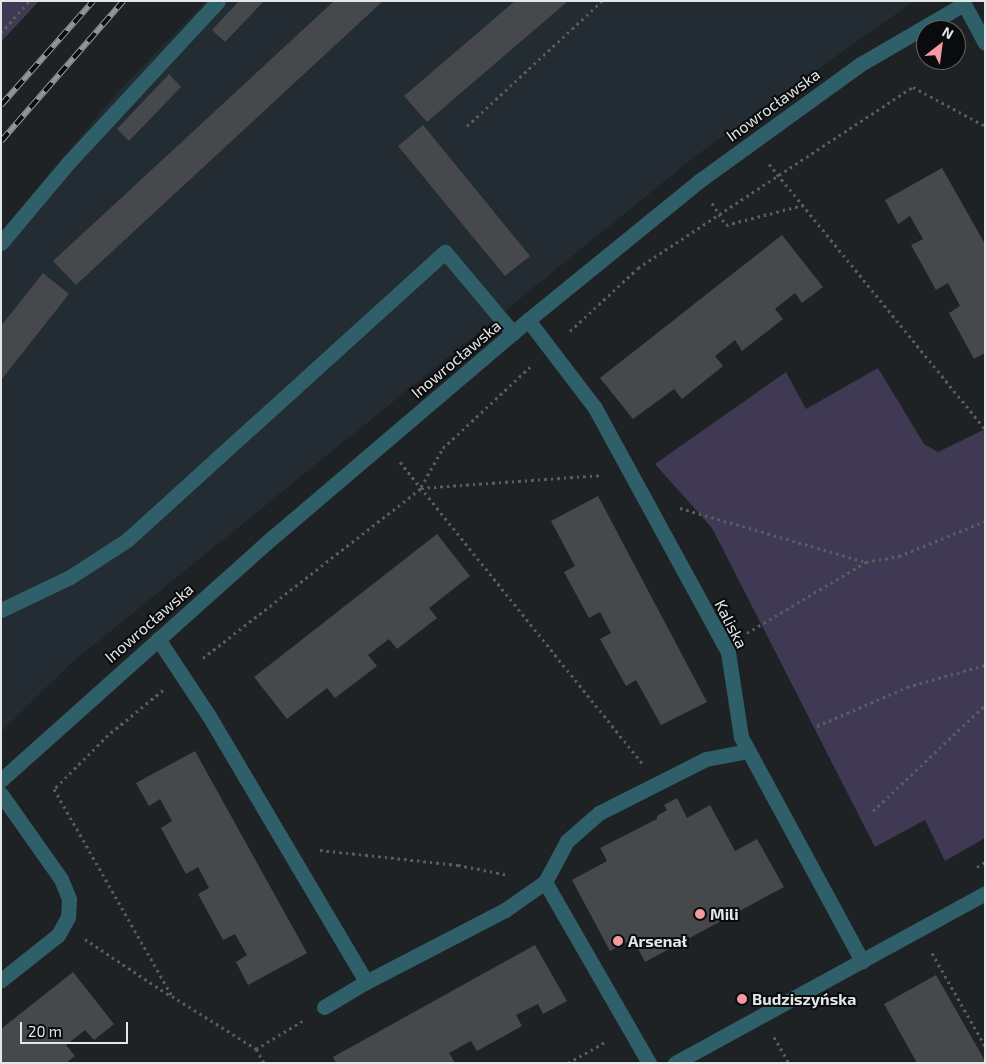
<!DOCTYPE html>
<html>
<head>
<meta charset="utf-8">
<style>
  body { margin:0 }
  #map { position:relative; width:986px; height:1064px; overflow:hidden; background:#1e2224; font-family:"Exo 2",sans-serif }
  div>[style] { position:absolute }
  [style*='--x'] { left:calc(var(--x)*1px); top:calc(var(--y)*1px); width:calc(var(--w)*1px); rotate:calc(var(--a)*1deg) }
  .built>* { inset:0; background:#232c32 }
  .green>* { inset:0; background:#3f3953 }
  .building>* { inset:0; background:#47484c }
  .path>* { height:3px; margin-top:-1.5px; transform-origin:0; background:repeating-linear-gradient(90deg,#5a5e5f 0 2.5px,transparent 0 6.5px) }
  .lane>* { height:15px; margin:-7.5px; padding:0 7.5px; transform-origin:7.5px; border-radius:7.5px; background:#2f606a }
  .street>* { height:15px; margin:-7.5px; padding:0 7.5px; transform-origin:7.5px; border-radius:7.5px; background:#2f606a }
  .rail>* { height:5.5px; margin-top:-2.75px; transform-origin:0; background:repeating-linear-gradient(90deg,#090b0c 0 11px,#929697 0 22px); box-sizing:border-box; border-block:1px solid #929697 }
  .dots>* { width:14px; height:14px; translate:-50% -50%; box-sizing:border-box; border:2px solid #090b0c; border-radius:50% }
  span { translate:-50% -50%; white-space:nowrap; text-align:center; line-height:1.15; -webkit-text-stroke:4px #090b0c; paint-order:stroke }
  .street-label { font-size:16px; color:#e4e7e8 }
  .poi-label { font-size:16px; color:#e4e7e8; font-weight:700 }
  .left { translate:0 -50%; text-align:left }
  .frame { position:absolute; inset:0; border:2px solid #e4e7e8; pointer-events:none }
  .north { position:absolute; left:916px; top:20px; width:50px; height:50px; box-sizing:border-box; background:#090b0c; border:1px solid #616364; border-radius:50%; rotate:30deg; font-size:14px; font-weight:700; line-height:20px; text-align:center; color:#e4e7e8 }
  .north::after { content:''; display:block; margin:auto; width:18px; height:22px; background:#f49aa0; clip-path:polygon(50% 0,100% 100%,50% 72%,0 100%) }
  .scale { position:absolute; left:20px; top:1022px; width:108px; height:22px; box-sizing:border-box; border:2px solid #e4e7e8; border-top:0; padding-left:6px; font-size:15px; line-height:18px; white-space:nowrap; color:#e4e7e8; -webkit-text-stroke:4px #090b0c; paint-order:stroke }
</style>
</head>
<body>
<div id="map">
  <div class="built">
    <div style="clip-path:polygon(206px 1px,914px 1px,698px 154px,70px 664px,1px 732px,1px 231px,118px 92px)"></div>
  </div>
  <div class="green">
    <div style="clip-path:polygon(1px 1px,39px 1px,1px 42px)"></div>
    <div style="clip-path:polygon(878px 368px,924px 444px,938px 452px,985px 429px,985px 838px,945px 861px,925px 820px,875px 847px,712px 528px,655px 464px,786px 372px,806px 409px)"></div>
  </div>
  <div class="building">
    <div style="clip-path:polygon(239px 1px,264px 1px,225px 42px,212px 30px)"></div>
    <div style="clip-path:polygon(334px 1px,383px 1px,76px 285px,53px 261px)"></div>
    <div style="clip-path:polygon(515px 1px,568px 1px,427px 122px,404px 96px)"></div>
    <div style="clip-path:polygon(169px 74px,181px 87px,129px 141px,117px 129px)"></div>
    <div style="clip-path:polygon(423px 125px,530px 256px,505px 276px,398px 146px)"></div>
    <div style="clip-path:polygon(942px 168px,985px 244px,985px 353px,974px 359px,949px 313px,960px 306px,948px 283px,936px 290px,911px 245px,923px 239px,910px 216px,898px 224px,885px 200px)"></div>
    <div style="clip-path:polygon(782px 235px,823px 287px,802px 303px,795px 293px,775px 309px,783px 319px,742px 351px,735px 340px,715px 356px,723px 366px,682px 399px,674px 389px,633px 419px,600px 378px)"></div>
    <div style="clip-path:polygon(43px 273px,69px 294px,1px 380px,1px 326px)"></div>
    <div style="clip-path:polygon(598px 496px,707px 702px,661px 725px,636px 680px,626px 686px,600px 639px,611px 633px,600px 612px,589px 618px,564px 572px,575px 566px,551px 521px)"></div>
    <div style="clip-path:polygon(437px 534px,470px 576px,429px 608px,437px 618px,397px 649px,389px 639px,368px 655px,377px 666px,335px 698px,327px 688px,287px 719px,254px 677px)"></div>
    <div style="clip-path:polygon(195px 751px,307px 953px,248px 985px,236px 962px,247px 955px,235px 934px,223px 940px,198px 894px,209px 888px,198px 867px,186px 874px,161px 828px,172px 821px,160px 799px,149px 806px,136px 783px)"></div>
    <div style="clip-path:polygon(677px 798px,687px 818px,710px 805px,735px 851px,757px 839px,784px 887px,645px 962px,633px 939px,610px 951px,572px 880px,607px 861px,600px 848px,657px 819px,657px 816px,667px 810px,664px 805px)"></div>
    <div style="clip-path:polygon(535px 945px,567px 1001px,543px 1014px,538px 1004px,516px 1015px,522px 1026px,477px 1051px,471px 1041px,449px 1053px,455px 1063px,336px 1063px,333px 1057px)"></div>
    <div style="clip-path:polygon(73px 972px,114px 1024px,94px 1040px,85px 1030px,66px 1045px,75px 1056px,66px 1063px,1px 1063px,1px 1029px)"></div>
    <div style="clip-path:polygon(936px 975px,985px 1061px,985px 1063px,917px 1063px,884px 1004px)"></div>
  </div>
  <div class="path">
    <div style="--x:1;--y:33;--w:43;--a:-48.8"></div>
    <div style="--x:467;--y:126;--w:184;--a:-42.8"></div>
    <div style="--x:769;--y:164;--w:342;--a:50.8"></div>
    <div style="--x:712;--y:203;--w:26;--a:58"></div>
    <div style="--x:726;--y:225;--w:80;--a:-14.6"></div>
    <div style="--x:570;--y:331;--w:93;--a:-42.8"></div>
    <div style="--x:638;--y:268;--w:329;--a:-33.4"></div>
    <div style="--x:913;--y:87;--w:82;--a:28.4"></div>
    <div style="--x:400;--y:462;--w:386;--a:51.2"></div>
    <div style="--x:421;--y:487;--w:45;--a:-60.6"></div>
    <div style="--x:443;--y:448;--w:119;--a:-43"></div>
    <div style="--x:680;--y:508;--w:194;--a:16.2"></div>
    <div style="--x:747;--y:633;--w:139;--a:-30.8"></div>
    <div style="--x:866;--y:562;--w:34;--a:-10"></div>
    <div style="--x:899;--y:556;--w:93;--a:-22.1"></div>
    <div style="--x:203;--y:658;--w:276;--a:-37.9"></div>
    <div style="--x:421;--y:488;--w:181;--a:-4.1"></div>
    <div style="--x:163;--y:690;--w:71;--a:140.7"></div>
    <div style="--x:108;--y:735;--w:76;--a:135"></div>
    <div style="--x:54;--y:789;--w:238;--a:60.3"></div>
    <div style="--x:172;--y:996;--w:99;--a:32.2"></div>
    <div style="--x:256;--y:1049;--w:54;--a:-31.3"></div>
    <div style="--x:817;--y:726;--w:98;--a:-23.4"></div>
    <div style="--x:907;--y:687;--w:81;--a:-15.8"></div>
    <div style="--x:873;--y:811;--w:154;--a:-43.4"></div>
    <div style="--x:320;--y:850;--w:139;--a:6.2"></div>
    <div style="--x:458;--y:865;--w:52;--a:11.1"></div>
    <div style="--x:977;--y:867;--w:9;--a:-32"></div>
    <div style="--x:85;--y:939;--w:101;--a:33.7"></div>
    <div style="--x:932;--y:953;--w:107;--a:60.3"></div>
    <div style="--x:774;--y:1037;--w:30;--a:60"></div>
    <div style="--x:256;--y:1049;--w:16;--a:60"></div>
    <div style="--x:568;--y:1063;--w:45;--a:-29.4"></div>
  </div>
  <div class="lane">
    <div style="--x:1;--y:243;--w:106;--a:-50"></div>
    <div style="--x:69;--y:162;--w:219;--a:-47.2"></div>
    <div style="--x:528;--y:320;--w:111;--a:52.7"></div>
    <div style="--x:595;--y:408;--w:278;--a:61.4"></div>
    <div style="--x:728;--y:652;--w:86;--a:81.3"></div>
    <div style="--x:741;--y:737;--w:255;--a:61.6"></div>
    <div style="--x:1;--y:610;--w:76;--a:-25.6"></div>
    <div style="--x:70;--y:577;--w:68;--a:-33"></div>
    <div style="--x:127;--y:540;--w:429;--a:-42.2"></div>
    <div style="--x:445;--y:252;--w:106;--a:50"></div>
    <div style="--x:158;--y:639;--w:92;--a:56.5"></div>
    <div style="--x:209;--y:716;--w:309;--a:59.4"></div>
    <div style="--x:366;--y:982;--w:157;--a:-27.4"></div>
    <div style="--x:505;--y:910;--w:49;--a:-35"></div>
    <div style="--x:545;--y:882;--w:209;--a:60.1"></div>
    <div style="--x:1;--y:794;--w:104;--a:54.8"></div>
    <div style="--x:61;--y:879;--w:22;--a:68"></div>
    <div style="--x:69;--y:899;--w:18;--a:93"></div>
    <div style="--x:68;--y:917;--w:21;--a:119"></div>
    <div style="--x:58;--y:935;--w:73;--a:141.7"></div>
    <div style="--x:545;--y:882;--w:47;--a:-61.8"></div>
    <div style="--x:567;--y:841;--w:43;--a:-41.2"></div>
    <div style="--x:599;--y:813;--w:120;--a:-26.8"></div>
    <div style="--x:706;--y:759;--w:43;--a:-10.8"></div>
    <div style="--x:324;--y:1007;--w:49;--a:-30.8"></div>
  </div>
  <div class="street">
    <div style="--x:1;--y:780;--w:365;--a:-41.8"></div>
    <div style="--x:273;--y:537;--w:335;--a:-40.4"></div>
    <div style="--x:528;--y:320;--w:220;--a:-39.1"></div>
    <div style="--x:699;--y:181;--w:198;--a:-35.9"></div>
    <div style="--x:859;--y:65;--w:121;--a:-30.2"></div>
    <div style="--x:964;--y:4;--w:44;--a:61.7"></div>
    <div style="--x:675;--y:1063;--w:354;--a:-28.7"></div>
  </div>
  <div class="rail">
    <div style="--x:1;--y:105;--w:139;--a:-48.5"></div>
    <div style="--x:1;--y:141;--w:186;--a:-48.9"></div>
  </div>
  <div class="dots">
    <div style="left:700px;top:914px;background:#f49aa0"></div>
    <div style="left:618px;top:941px;background:#f49aa0"></div>
    <div style="left:742px;top:999px;background:#f49aa0"></div>
  </div>
  <div class="street-label">
    <span style="left:773px;top:105px;rotate:-36deg">Inowrocławska</span>
    <span style="left:456px;top:359px;rotate:-40deg">Inowrocławska</span>
    <span style="left:149px;top:623px;rotate:-41deg">Inowrocławska</span>
    <span style="left:731px;top:624px;rotate:63deg">Kaliska</span>
  </div>
  <div class="poi-label">
    <span class="left" style="left:710px;top:914px">Mili</span>
    <span class="left" style="left:628px;top:941px">Arsenał</span>
    <span class="left" style="left:752px;top:999px">Budziszyńska</span>
  </div>
  <div class="frame"></div>
  <div class="north">N</div>
  <div class="scale">20 m</div>
</div>
</body>
</html>
